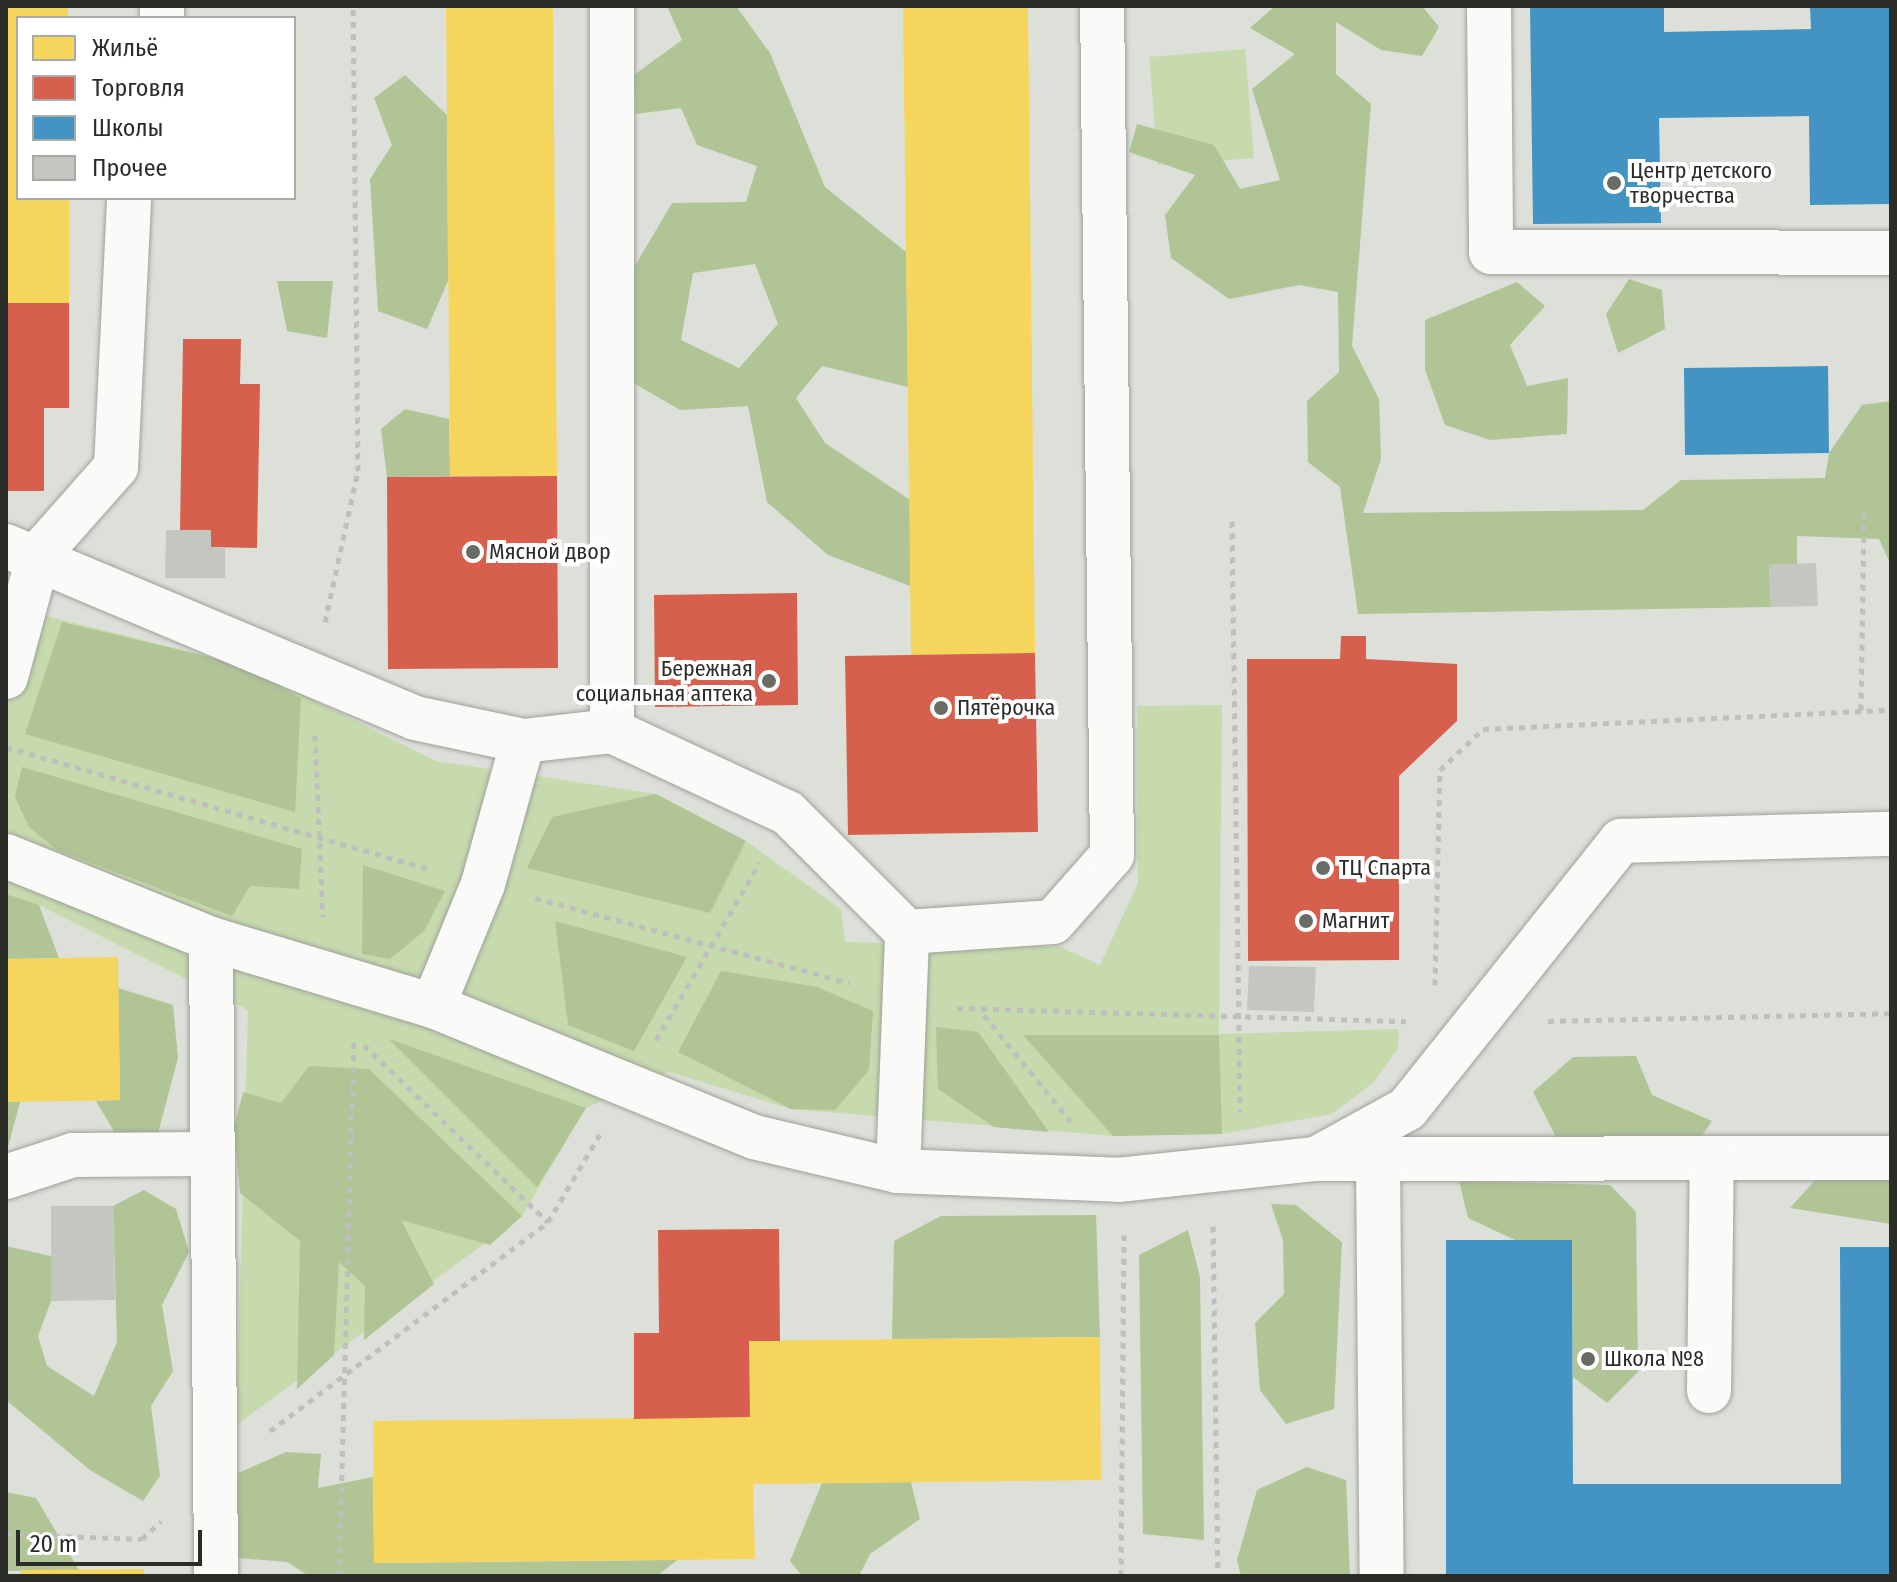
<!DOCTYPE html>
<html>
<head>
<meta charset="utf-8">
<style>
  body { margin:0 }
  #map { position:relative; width:1897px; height:1582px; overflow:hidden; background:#dce0d8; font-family:"Fira Sans Condensed",sans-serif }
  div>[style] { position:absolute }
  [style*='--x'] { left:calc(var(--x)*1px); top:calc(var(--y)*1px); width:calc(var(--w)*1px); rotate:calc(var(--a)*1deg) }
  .green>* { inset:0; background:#c7daae }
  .forest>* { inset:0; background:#b0c495 }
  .homes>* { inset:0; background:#f6d55c }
  .shops>* { inset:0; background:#d6604d }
  .schools>* { inset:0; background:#4393c3 }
  .building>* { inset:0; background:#c3c7c0 }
  .path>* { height:5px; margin-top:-2.5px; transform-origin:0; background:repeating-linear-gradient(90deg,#bfbfbd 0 6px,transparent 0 12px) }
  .roads { filter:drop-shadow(0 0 2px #9ea19a) drop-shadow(0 0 2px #9ea19a) }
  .minor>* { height:44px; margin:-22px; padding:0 22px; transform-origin:22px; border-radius:22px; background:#fafaf9 }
  .dots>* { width:22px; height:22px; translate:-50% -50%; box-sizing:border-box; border:4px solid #fff; border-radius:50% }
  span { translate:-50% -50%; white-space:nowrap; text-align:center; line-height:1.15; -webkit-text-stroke:8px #fff; paint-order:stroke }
  .poi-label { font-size:22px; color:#2a2d27 }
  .left { translate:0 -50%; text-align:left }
  .right { translate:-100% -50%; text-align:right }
  .frame { position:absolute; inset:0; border:8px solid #2a2d27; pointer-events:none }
  .legend { position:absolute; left:16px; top:16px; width:280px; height:184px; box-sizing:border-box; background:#fff; border:2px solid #aaaba9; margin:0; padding:10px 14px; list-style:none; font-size:24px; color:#2a2d27 }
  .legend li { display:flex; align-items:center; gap:16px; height:40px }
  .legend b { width:40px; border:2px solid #aaaba9 }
  .scale { position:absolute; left:16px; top:1530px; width:186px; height:36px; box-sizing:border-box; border:4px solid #2a2d27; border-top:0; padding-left:10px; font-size:24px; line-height:28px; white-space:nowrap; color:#2a2d27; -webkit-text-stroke:6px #fff; paint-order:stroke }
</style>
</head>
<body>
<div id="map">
  <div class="green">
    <div style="clip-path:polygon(1245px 49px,1254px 158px,1158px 165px,1149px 57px)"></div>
    <div style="clip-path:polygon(6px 606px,243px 665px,436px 761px,656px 794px,746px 841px,841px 909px,845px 942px,1061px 947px,1100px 965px,1138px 883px,1137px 706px,1222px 705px,1219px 1034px,1399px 1029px,1398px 1048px,1375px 1081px,1332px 1114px,1222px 1134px,1113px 1136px,791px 1109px,669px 1072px,586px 1108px,522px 1216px,236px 1425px,248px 1010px,39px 905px,6px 897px)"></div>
  </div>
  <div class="forest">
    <div style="clip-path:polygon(evenodd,667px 6px,736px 6px,770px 53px,825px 187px,906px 252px,908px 387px,822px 366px,796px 398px,825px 443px,910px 500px,910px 586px,828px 555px,767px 502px,748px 406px,680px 410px,625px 378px,629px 276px,672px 203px,746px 202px,757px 166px,697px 145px,681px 108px,636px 114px,634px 75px,682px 40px,667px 6px,755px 264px,778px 324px,739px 368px,681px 340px,693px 273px,755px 264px)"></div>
    <div style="clip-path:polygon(1275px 6px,1422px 6px,1439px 27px,1422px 56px,1381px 50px,1336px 22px,1336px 74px,1371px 104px,1352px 346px,1379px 399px,1381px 459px,1363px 513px,1643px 510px,1681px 480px,1825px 478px,1829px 453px,1862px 405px,1891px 401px,1891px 565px,1879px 539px,1797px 536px,1797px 564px,1769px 565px,1771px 607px,1358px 614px,1340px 487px,1308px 462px,1307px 401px,1339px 372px,1338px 292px,1299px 285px,1229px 299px,1171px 258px,1165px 215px,1195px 175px,1129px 152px,1137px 124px,1214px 145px,1240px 189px,1280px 180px,1252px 89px,1295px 54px,1250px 28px)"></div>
    <div style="clip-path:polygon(405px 75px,447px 115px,448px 281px,427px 329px,378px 311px,370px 179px,392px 145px,374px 98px)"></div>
    <div style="clip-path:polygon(1629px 279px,1662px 290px,1665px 329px,1618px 353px,1606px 314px)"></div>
    <div style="clip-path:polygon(277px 281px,333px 281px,327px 338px,287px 331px)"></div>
    <div style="clip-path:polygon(1517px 282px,1545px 306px,1510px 345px,1527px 386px,1568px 378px,1567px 434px,1490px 440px,1445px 425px,1425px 370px,1425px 320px)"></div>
    <div style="clip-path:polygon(405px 409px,449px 419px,450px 476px,387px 477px,381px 429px)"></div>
    <div style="clip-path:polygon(62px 622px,243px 665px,301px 699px,295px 812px,25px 734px)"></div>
    <div style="clip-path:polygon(22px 767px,302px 849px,299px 889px,250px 886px,232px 916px,57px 850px,29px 827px,15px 797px)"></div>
    <div style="clip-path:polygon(656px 794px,746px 841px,710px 913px,527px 868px,552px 817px)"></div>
    <div style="clip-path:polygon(363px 865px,445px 891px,424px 931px,390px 959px,362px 954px)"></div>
    <div style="clip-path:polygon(6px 894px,39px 905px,59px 958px,6px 959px)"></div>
    <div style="clip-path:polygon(555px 921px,687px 957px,634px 1051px,568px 1025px)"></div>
    <div style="clip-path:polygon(721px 971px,817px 987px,873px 1011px,869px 1070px,835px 1110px,791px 1109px,678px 1052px)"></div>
    <div style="clip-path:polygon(118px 988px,173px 1005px,178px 1058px,158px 1133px,115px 1133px,96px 1101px,120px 1100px)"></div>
    <div style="clip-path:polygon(936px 1027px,978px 1032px,1049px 1132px,994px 1127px,938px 1089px)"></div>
    <div style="clip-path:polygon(1023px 1035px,1219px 1035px,1222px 1134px,1113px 1136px)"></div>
    <div style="clip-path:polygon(389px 1039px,586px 1108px,537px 1187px)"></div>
    <div style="clip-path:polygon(1636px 1056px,1652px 1095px,1712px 1121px,1699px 1140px,1556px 1137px,1533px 1092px,1573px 1057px)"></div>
    <div style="clip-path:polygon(309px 1066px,369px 1069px,522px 1216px,490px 1245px,401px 1220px,434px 1284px,364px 1340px,365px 1286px,339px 1262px,334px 1355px,297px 1389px,300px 1241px,240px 1193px,234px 1128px,243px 1092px,281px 1103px)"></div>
    <div style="clip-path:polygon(6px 1102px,20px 1102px,6px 1155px)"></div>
    <div style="clip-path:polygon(1816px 1179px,1891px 1180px,1891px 1224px,1790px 1208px)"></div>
    <div style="clip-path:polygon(1459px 1181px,1610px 1185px,1636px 1212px,1638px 1372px,1607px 1403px,1573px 1377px,1572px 1240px,1515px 1240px,1468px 1218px)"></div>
    <div style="clip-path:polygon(144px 1190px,176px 1209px,189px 1252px,162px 1305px,173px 1371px,151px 1406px,160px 1476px,143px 1501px,90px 1470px,6px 1400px,6px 1246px,51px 1256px,51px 1301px,38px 1336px,47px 1366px,94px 1396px,117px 1342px,113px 1206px)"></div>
    <div style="clip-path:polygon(1271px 1204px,1296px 1205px,1342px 1242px,1334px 1409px,1286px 1424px,1260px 1390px,1255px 1323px,1284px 1294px,1283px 1240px)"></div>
    <div style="clip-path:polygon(1096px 1215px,1100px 1337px,892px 1339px,894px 1241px,941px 1216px)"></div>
    <div style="clip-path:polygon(1188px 1230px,1200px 1277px,1204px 1540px,1143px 1534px,1139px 1255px)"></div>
    <div style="clip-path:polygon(286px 1452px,321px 1454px,318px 1488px,373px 1477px,374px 1563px,677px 1560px,657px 1576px,309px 1576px,287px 1562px,237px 1558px,238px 1473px)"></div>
    <div style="clip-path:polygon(1307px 1467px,1346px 1480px,1350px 1576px,1241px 1576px,1237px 1560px,1257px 1490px)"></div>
    <div style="clip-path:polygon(911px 1482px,920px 1519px,870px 1554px,859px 1576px,802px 1576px,790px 1561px,822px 1483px)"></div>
    <div style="clip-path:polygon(6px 1492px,36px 1498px,79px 1570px,6px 1571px)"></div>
  </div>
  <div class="homes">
    <div style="clip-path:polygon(6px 6px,68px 6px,68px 18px,18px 18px,18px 198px,69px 198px,69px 303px,6px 303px)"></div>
    <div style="clip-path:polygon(446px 6px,553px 6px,557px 476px,450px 476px)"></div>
    <div style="clip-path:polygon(903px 6px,1028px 6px,1035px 653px,911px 655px)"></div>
    <div style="clip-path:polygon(118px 957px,120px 1100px,6px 1102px,6px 959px)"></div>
    <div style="clip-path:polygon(1100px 1337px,1101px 1480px,753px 1484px,755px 1559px,374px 1563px,373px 1421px,750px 1417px,749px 1341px)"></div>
    <div style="clip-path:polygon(144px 1569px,144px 1576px,21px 1576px,21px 1570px)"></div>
  </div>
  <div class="shops">
    <div style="clip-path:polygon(6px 303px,69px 303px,69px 408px,44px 408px,44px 491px,6px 491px)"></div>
    <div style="clip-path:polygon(183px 339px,241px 339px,240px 384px,260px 384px,257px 548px,211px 547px,211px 530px,180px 530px)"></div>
    <div style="clip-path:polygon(557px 476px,558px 668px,388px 669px,387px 477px)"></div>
    <div style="clip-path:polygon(797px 593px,798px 705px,655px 707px,654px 595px)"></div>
    <div style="clip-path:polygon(1341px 636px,1366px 636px,1366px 659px,1457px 664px,1457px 721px,1399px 776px,1399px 960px,1248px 961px,1247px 659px,1340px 659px)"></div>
    <div style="clip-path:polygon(1035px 653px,1038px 832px,848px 835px,845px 656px)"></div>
    <div style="clip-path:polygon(779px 1229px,780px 1341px,749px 1341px,750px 1417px,634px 1419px,634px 1333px,659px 1333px,658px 1230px)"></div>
  </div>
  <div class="schools">
    <div style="clip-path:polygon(1530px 6px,1664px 6px,1664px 32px,1811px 29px,1810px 6px,1891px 6px,1891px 204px,1810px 205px,1809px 116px,1659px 118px,1661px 223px,1533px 224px)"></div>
    <div style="clip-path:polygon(1828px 366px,1829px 453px,1685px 455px,1684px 368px)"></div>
    <div style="clip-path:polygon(1446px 1240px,1572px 1240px,1573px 1484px,1841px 1484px,1840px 1247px,1891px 1247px,1891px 1576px,1446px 1576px)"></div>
  </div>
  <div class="building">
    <div style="clip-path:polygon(166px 530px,211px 530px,211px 547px,225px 548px,225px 578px,165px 578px)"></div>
    <div style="clip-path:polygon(1816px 563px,1818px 606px,1771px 607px,1769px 565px)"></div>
    <div style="clip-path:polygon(1249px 966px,1316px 967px,1314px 1012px,1247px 1010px)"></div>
    <div style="clip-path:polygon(51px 1206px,113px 1206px,115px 1300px,51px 1301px)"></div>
  </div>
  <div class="path">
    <div style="--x:1232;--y:521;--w:591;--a:89.22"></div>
    <div style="--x:325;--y:622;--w:155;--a:-77.7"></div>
    <div style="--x:358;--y:471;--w:465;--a:-90.6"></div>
    <div style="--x:1861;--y:710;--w:202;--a:-89.1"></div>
    <div style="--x:315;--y:735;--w:182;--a:87.5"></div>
    <div style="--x:6;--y:747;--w:440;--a:16.1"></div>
    <div style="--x:535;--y:898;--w:326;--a:15.1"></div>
    <div style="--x:1435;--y:985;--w:215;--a:-88.7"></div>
    <div style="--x:1440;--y:770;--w:59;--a:-43.6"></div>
    <div style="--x:1483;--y:729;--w:408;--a:-2.7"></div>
    <div style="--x:957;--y:1008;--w:449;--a:1.7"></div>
    <div style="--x:984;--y:1015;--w:138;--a:50.9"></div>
    <div style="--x:1548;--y:1021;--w:343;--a:-1.3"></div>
    <div style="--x:656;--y:1040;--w:206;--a:-59.7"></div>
    <div style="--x:364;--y:1045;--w:255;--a:43.9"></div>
    <div style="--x:1213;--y:1226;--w:350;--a:89.2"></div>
    <div style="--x:270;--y:1431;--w:348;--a:-36.9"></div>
    <div style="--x:548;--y:1222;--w:102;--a:-59.4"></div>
    <div style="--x:6;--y:1534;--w:136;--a:2.1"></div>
    <div style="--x:142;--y:1539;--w:26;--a:-43"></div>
    <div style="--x:339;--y:1576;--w:539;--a:-88.41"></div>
    <div style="--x:1121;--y:1576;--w:341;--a:-89.5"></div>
  </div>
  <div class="roads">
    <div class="minor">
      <div style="--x:162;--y:6;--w:12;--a:90"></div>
      <div style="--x:612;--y:6;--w:725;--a:90"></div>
      <div style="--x:1489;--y:6;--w:246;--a:89.5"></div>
      <div style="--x:1491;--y:252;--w:400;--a:0.1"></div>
      <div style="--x:6;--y:546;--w:444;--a:22.8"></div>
      <div style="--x:415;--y:718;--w:110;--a:12"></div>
      <div style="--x:523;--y:741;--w:90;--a:-6.4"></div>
      <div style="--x:612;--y:731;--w:194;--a:25"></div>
      <div style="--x:788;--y:813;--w:168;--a:45"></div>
      <div style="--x:907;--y:932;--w:146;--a:-3.9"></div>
      <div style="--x:1053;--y:922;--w:89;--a:-48.6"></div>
      <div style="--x:1112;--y:855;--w:849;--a:-90.67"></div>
      <div style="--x:6;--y:677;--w:127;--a:-75"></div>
      <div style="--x:39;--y:554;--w:116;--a:-48.5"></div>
      <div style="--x:116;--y:467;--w:269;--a:-87.2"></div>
      <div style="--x:6;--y:856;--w:221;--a:22"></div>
      <div style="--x:211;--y:939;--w:232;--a:16.8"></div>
      <div style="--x:433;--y:1006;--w:347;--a:22.2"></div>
      <div style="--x:754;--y:1137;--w:148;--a:13.3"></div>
      <div style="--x:898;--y:1171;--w:220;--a:2.3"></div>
      <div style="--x:1118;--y:1180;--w:199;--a:-6.1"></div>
      <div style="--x:1316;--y:1159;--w:104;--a:-28.8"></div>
      <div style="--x:1407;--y:1109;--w:343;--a:-51.4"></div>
      <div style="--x:1621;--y:841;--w:270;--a:-1.5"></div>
      <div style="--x:211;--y:939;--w:637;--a:89.55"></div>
      <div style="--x:433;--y:1006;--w:132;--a:-67.7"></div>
      <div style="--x:483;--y:884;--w:148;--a:-74.4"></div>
      <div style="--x:1321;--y:1159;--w:570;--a:-0.1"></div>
      <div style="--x:1378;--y:1159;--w:417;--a:89.5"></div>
      <div style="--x:898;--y:1171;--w:239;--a:-87.8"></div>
      <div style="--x:6;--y:1177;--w:71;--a:-18.2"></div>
      <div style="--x:73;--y:1155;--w:137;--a:-0.4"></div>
      <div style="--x:1709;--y:1391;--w:233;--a:-89.3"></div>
    </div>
  </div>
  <div class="dots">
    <div style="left:1614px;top:183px;background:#686c65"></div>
    <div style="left:473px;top:552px;background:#686c65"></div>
    <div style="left:769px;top:681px;background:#686c65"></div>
    <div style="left:941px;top:708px;background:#686c65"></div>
    <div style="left:1323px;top:868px;background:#686c65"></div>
    <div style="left:1306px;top:921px;background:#686c65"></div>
    <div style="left:1588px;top:1359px;background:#686c65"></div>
  </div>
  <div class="poi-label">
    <span class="left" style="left:1630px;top:183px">Центр детского<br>творчества</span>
    <span class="left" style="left:489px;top:552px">Мясной двор</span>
    <span class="right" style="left:753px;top:681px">Бережная<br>социальная аптека</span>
    <span class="left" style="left:957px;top:708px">Пятёрочка</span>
    <span class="left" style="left:1339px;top:868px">ТЦ Спарта</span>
    <span class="left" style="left:1322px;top:921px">Магнит</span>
    <span class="left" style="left:1604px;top:1359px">Школа №8</span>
  </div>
  <div class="frame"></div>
  <ul class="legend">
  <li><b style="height:22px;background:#f6d55c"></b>Жильё</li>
  <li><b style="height:22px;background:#d6604d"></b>Торговля</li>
  <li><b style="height:22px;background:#4393c3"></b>Школы</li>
  <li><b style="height:22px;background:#c3c7c0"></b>Прочее</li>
  </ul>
  <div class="scale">20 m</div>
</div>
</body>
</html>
